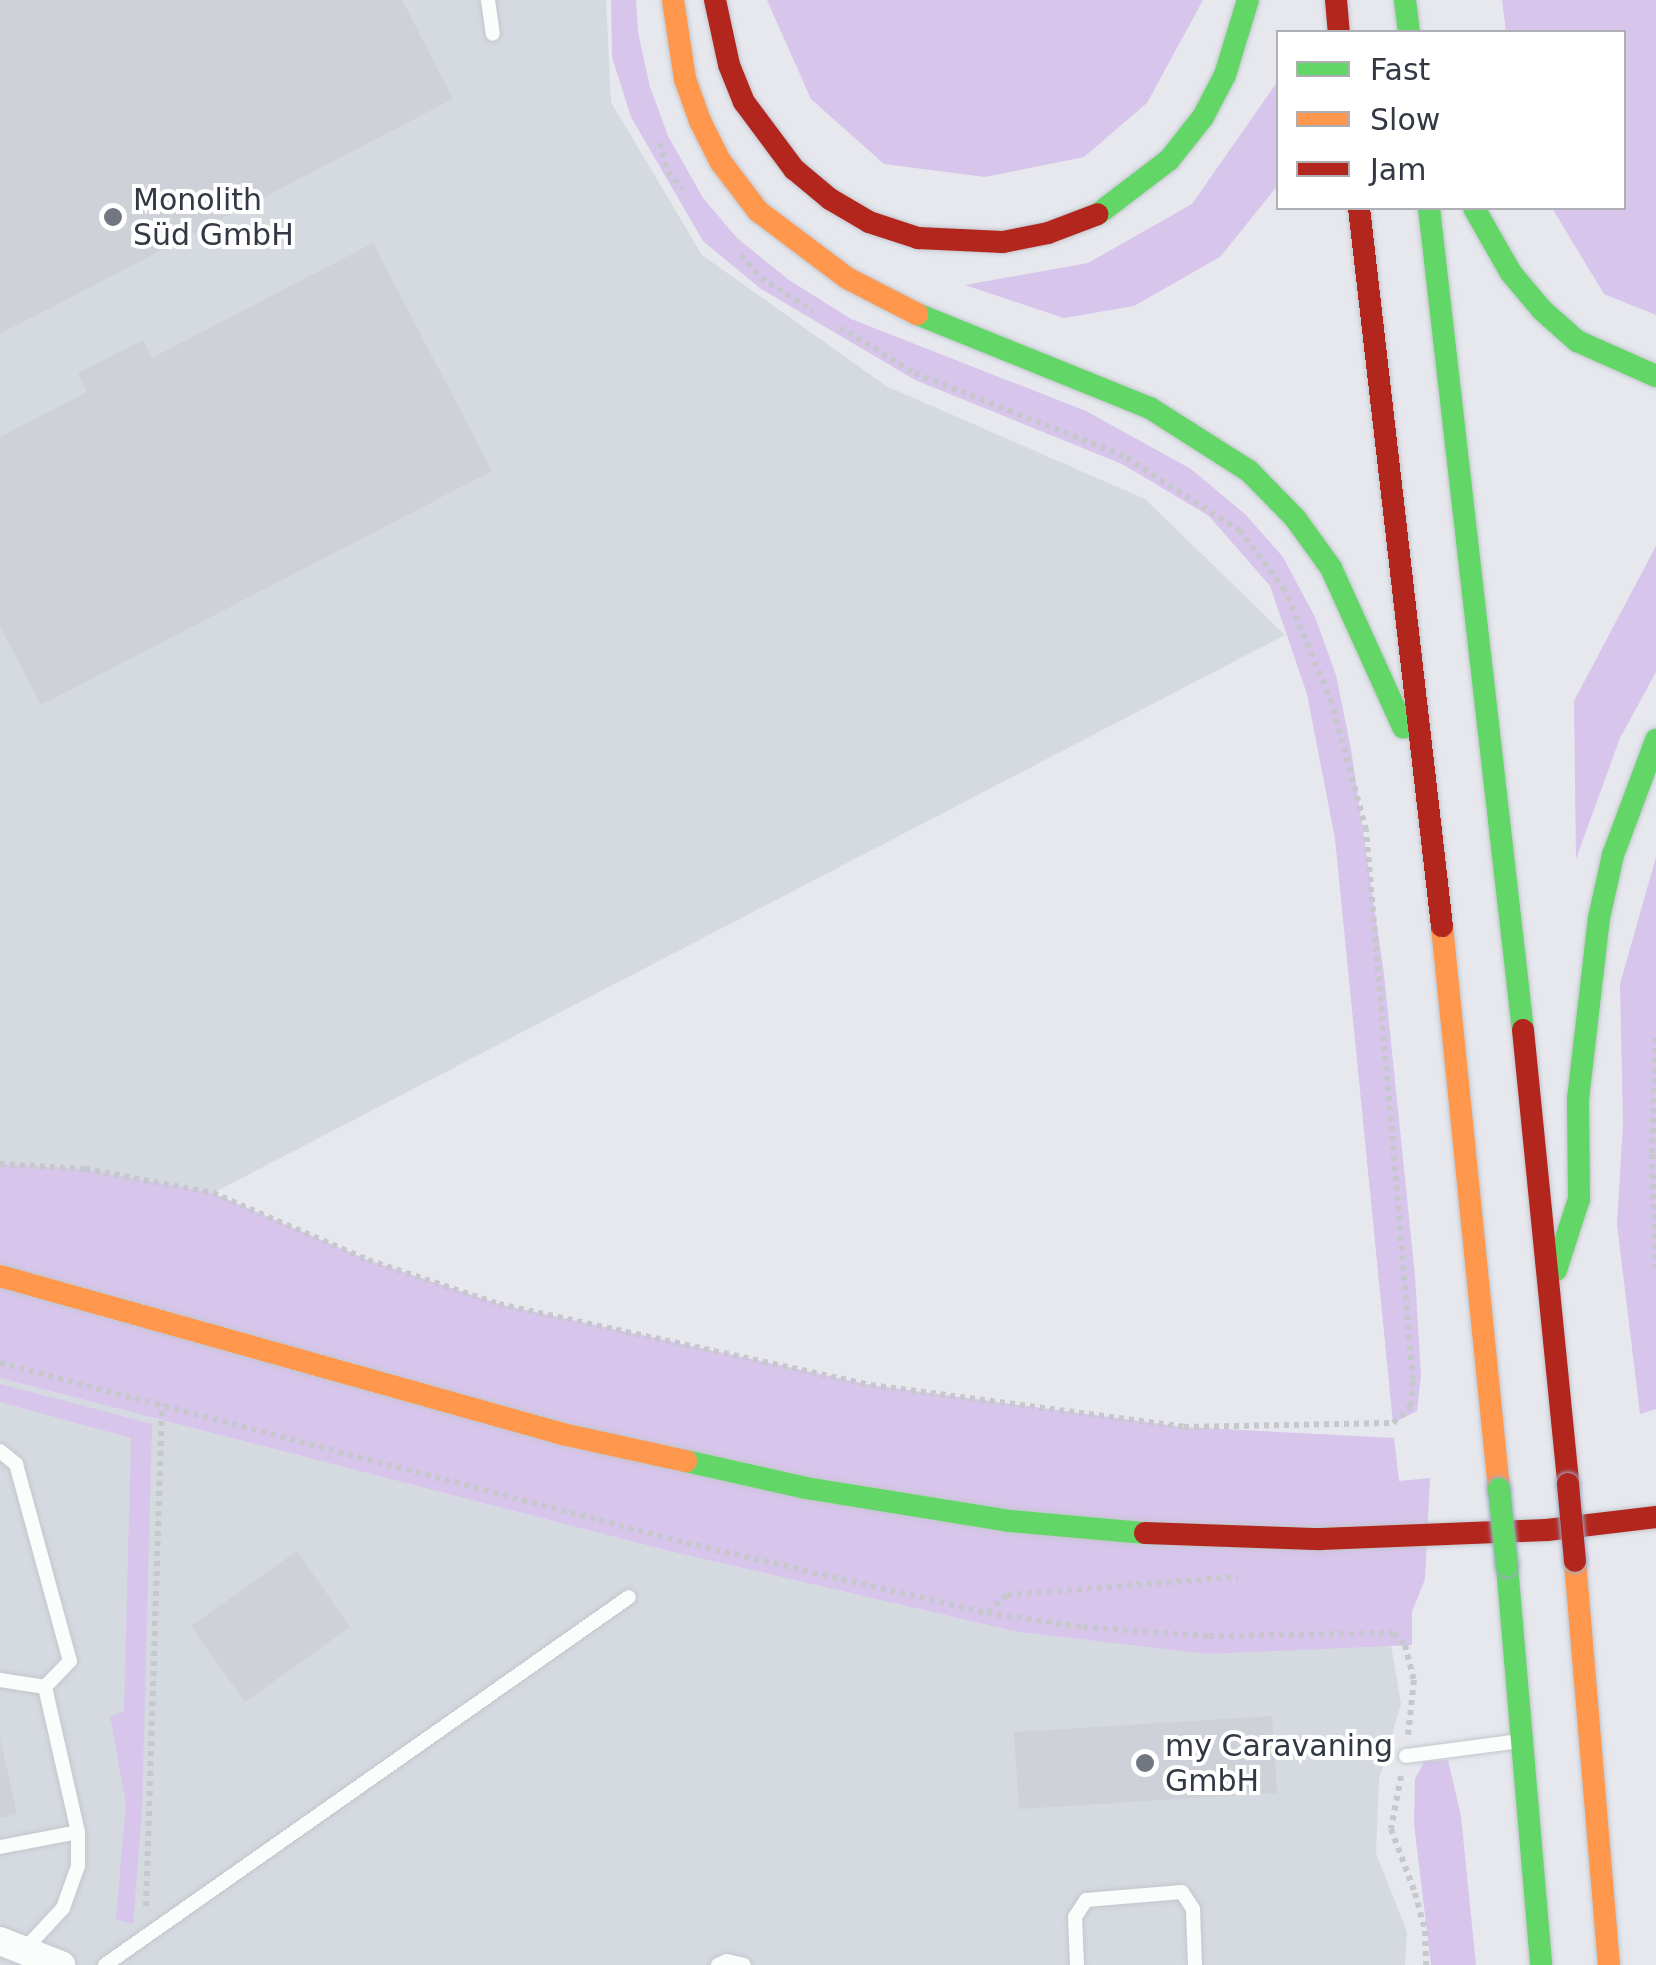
<!DOCTYPE html>
<html>
<head>
<meta charset="utf-8">
<style>
  body { margin:0 }
  #map { position:relative; width:1656px; height:1965px; overflow:hidden; background:#e6e8ee; font-family:"DejaVu Sans",sans-serif }
  div>[style] { position:absolute }
  [style*='--x'] { left:calc(var(--x)*1px); top:calc(var(--y)*1px); width:calc(var(--w)*1px); rotate:calc(var(--a)*1deg) }
  .industrial>* { inset:0; background:#d5d9e0 }
  .green>* { inset:0; background:#d7c5eb }
  .building>* { inset:0; background:#ced1d8 }
  .path>* { height:6px; margin-top:-3px; transform-origin:0; background:repeating-linear-gradient(90deg,#c6c8cd 0 5px,transparent 0 10px) }
  .roads { filter:drop-shadow(0 0 2px #c3c6cc) drop-shadow(0 0 2px #c3c6cc) }
  .lane>* { height:14px; margin:-7px; padding:0 7px; transform-origin:7px; border-radius:7px; background:#fbfcfc }
  .street>* { height:28px; margin:-14px; padding:0 14px; transform-origin:14px; border-radius:14px; background:#fbfcfc }
  .fast>* { height:22px; margin:-11px; padding:0 11px; transform-origin:11px; border-radius:11px; background:#63d668 }
  .slow>* { height:22px; margin:-11px; padding:0 11px; transform-origin:11px; border-radius:11px; background:#ff974d }
  .jam>* { height:22px; margin:-11px; padding:0 11px; transform-origin:11px; border-radius:11px; background:#b3261e }
  .bridges { filter:drop-shadow(0 0 2px #a0abc8) drop-shadow(0 0 2px #a0abc8) }
  .fast-bridge>* { height:22px; margin:-11px; padding:0 11px; transform-origin:11px; border-radius:11px; background:#63d668 }
  .jam-bridge>* { height:22px; margin:-11px; padding:0 11px; transform-origin:11px; border-radius:11px; background:#b3261e }
  .dots>* { width:28px; height:28px; translate:-50% -50%; box-sizing:border-box; border:5px solid #fff; border-radius:50% }
  span { translate:-50% -50%; white-space:nowrap; text-align:center; line-height:1.15; -webkit-text-stroke:8px #fff; paint-order:stroke }
  .poi-label { font-size:30px; color:#323844 }
  .left { translate:0 -50%; text-align:left }
  .legend { position:absolute; left:1276px; top:30px; width:350px; height:180px; box-sizing:border-box; background:#fff; border:2px solid #adafb4; margin:0; padding:12px 18px; list-style:none; font-size:30px; color:#323844 }
  .legend li { display:flex; align-items:center; gap:20px; height:50px }
  .legend b { width:50px; border:2px solid #adafb4 }
</style>
</head>
<body>
<div id="map">
  <div class="industrial">
    <div style="clip-path:polygon(0 0,606px 0,611px 102px,702px 255px,886px 386px,1145px 499px,1285px 635px,213px 1193px,85px 1169px,0 1165px)"></div>
    <div style="clip-path:polygon(0 1378px,669px 1551px,1018px 1632px,1207px 1654px,1391px 1645px,1401px 1704px,1379px 1779px,1376px 1853px,1407px 1932px,1405px 1965px,0 1965px)"></div>
  </div>
  <div class="green">
    <div style="clip-path:polygon(611px 0,636px 0,638px 32px,650px 87px,668px 136px,703px 198px,737px 238px,789px 280px,851px 319px,1086px 411px,1191px 469px,1246px 515px,1283px 557px,1315px 617px,1336px 675px,1351px 749px,1384px 974px,1415px 1276px,1421px 1375px,1417px 1411px,1393px 1423px,1335px 839px,1307px 694px,1270px 586px,1209px 516px,1122px 464px,915px 380px,761px 289px,703px 241px,631px 117px,612px 57px)"></div>
    <div style="clip-path:polygon(767px 0,1203px 0,1147px 103px,1084px 157px,985px 177px,884px 164px,811px 99px)"></div>
    <div style="clip-path:polygon(1502px 0,1656px 0,1656px 315px,1604px 294px,1552px 208px,1624px 208px,1624px 32px,1506px 32px)"></div>
    <div style="clip-path:polygon(1278px 81px,1278px 185px,1220px 257px,1134px 306px,1064px 318px,965px 285px,1088px 263px,1192px 204px)"></div>
    <div style="clip-path:polygon(1656px 546px,1656px 672px,1620px 738px,1576px 859px,1574px 701px)"></div>
    <div style="clip-path:polygon(1656px 857px,1656px 1409px,1640px 1414px,1617px 1224px,1623px 1124px,1620px 984px)"></div>
    <div style="clip-path:polygon(0 1164px,85px 1169px,213px 1193px,368px 1260px,499px 1304px,871px 1385px,1184px 1427px,1394px 1438px,1399px 1481px,1430px 1478px,1425px 1579px,1412px 1612px,1412px 1645px,1207px 1654px,1018px 1632px,669px 1551px,0 1378px)"></div>
    <div style="clip-path:polygon(0 1384px,152px 1424px,142px 1810px,133px 1924px,116px 1919px,126px 1803px,110px 1716px,124px 1712px,131px 1438px,0 1402px)"></div>
    <div style="clip-path:polygon(1448px 1760px,1461px 1816px,1476px 1965px,1431px 1965px,1414px 1824px,1415px 1779px,1424px 1762px)"></div>
  </div>
  <div class="building">
    <div style="clip-path:polygon(0 0,402px 0,453px 99px,0 334px)"></div>
    <div style="clip-path:polygon(373px 243px,492px 471px,41px 705px,0 626px,0 437px,87px 392px,78px 373px,143px 340px,152px 358px)"></div>
    <div style="clip-path:polygon(297px 1551px,350px 1627px,245px 1702px,191px 1626px)"></div>
    <div style="clip-path:polygon(1272px 1716px,1277px 1793px,1019px 1809px,1014px 1732px)"></div>
    <div style="clip-path:polygon(0 1737px,17px 1814px,0 1818px)"></div>
  </div>
  <div class="path">
    <div style="--x:660;--y:143;--w:30;--a:75"></div>
    <div style="--x:668;--y:172;--w:23;--a:49"></div>
    <div style="--x:741;--y:255;--w:30;--a:49"></div>
    <div style="--x:761;--y:278;--w:62;--a:32.4"></div>
    <div style="--x:1656;--y:1038;--w:116;--a:92"></div>
    <div style="--x:1652;--y:1154;--w:114;--a:88"></div>
    <div style="--x:0;--y:1164;--w:85;--a:3.4"></div>
    <div style="--x:85;--y:1169;--w:130;--a:10.6"></div>
    <div style="--x:213;--y:1193;--w:169;--a:23.4"></div>
    <div style="--x:368;--y:1260;--w:138;--a:18.6"></div>
    <div style="--x:499;--y:1304;--w:381;--a:12.3"></div>
    <div style="--x:871;--y:1385;--w:316;--a:7.6"></div>
    <div style="--x:1184;--y:1427;--w:209;--a:-1.1"></div>
    <div style="--x:1393;--y:1423;--w:25;--a:-43"></div>
    <div style="--x:1411;--y:1406;--w:26;--a:-86"></div>
    <div style="--x:1413;--y:1380;--w:552;--a:-94.88"></div>
    <div style="--x:1366;--y:830;--w:131;--a:-105"></div>
    <div style="--x:1332;--y:703;--w:122;--a:-112.6"></div>
    <div style="--x:1285;--y:590;--w:74;--a:-127.3"></div>
    <div style="--x:1240;--y:531;--w:138;--a:-147.1"></div>
    <div style="--x:1124;--y:456;--w:228;--a:-158.4"></div>
    <div style="--x:912;--y:372;--w:84;--a:-148.2"></div>
    <div style="--x:0;--y:1363;--w:709;--a:14.7"></div>
    <div style="--x:686;--y:1543;--w:309;--a:13.1"></div>
    <div style="--x:987;--y:1613;--w:97;--a:8.3"></div>
    <div style="--x:1083;--y:1627;--w:126;--a:4.1"></div>
    <div style="--x:1209;--y:1636;--w:184;--a:-0.9"></div>
    <div style="--x:1393;--y:1633;--w:17;--a:45"></div>
    <div style="--x:1405;--y:1645;--w:36;--a:76"></div>
    <div style="--x:1414;--y:1680;--w:55;--a:96.2"></div>
    <div style="--x:988;--y:1612;--w:25;--a:-42"></div>
    <div style="--x:1007;--y:1595;--w:232;--a:-4.5"></div>
    <div style="--x:1401;--y:1776;--w:54;--a:100.7"></div>
    <div style="--x:1391;--y:1829;--w:68;--a:69.4"></div>
    <div style="--x:1415;--y:1893;--w:39;--a:75"></div>
    <div style="--x:1425;--y:1931;--w:34;--a:88"></div>
    <div style="--x:146;--y:1906;--w:502;--a:-88.17"></div>
  </div>
  <div class="roads">
    <div class="lane">
      <div style="--x:488;--y:0;--w:34;--a:82"></div>
      <div style="--x:0;--y:1451;--w:21;--a:39"></div>
      <div style="--x:16;--y:1464;--w:204;--a:74.7"></div>
      <div style="--x:70;--y:1661;--w:36;--a:134"></div>
      <div style="--x:45;--y:1687;--w:149;--a:77.2"></div>
      <div style="--x:78;--y:1832;--w:34;--a:90"></div>
      <div style="--x:78;--y:1866;--w:45;--a:109.7"></div>
      <div style="--x:63;--y:1908;--w:56;--a:132.8"></div>
      <div style="--x:0;--y:1680;--w:46;--a:8.8"></div>
      <div style="--x:1406;--y:1756;--w:108;--a:-7.5"></div>
      <div style="--x:0;--y:1847;--w:79;--a:-10.9"></div>
      <div style="--x:105;--y:1965;--w:640;--a:-35.08"></div>
      <div style="--x:718;--y:1965;--w:10;--a:-24"></div>
      <div style="--x:727;--y:1961;--w:17;--a:13"></div>
      <div style="--x:1077;--y:1965;--w:48;--a:-92.4"></div>
      <div style="--x:1075;--y:1917;--w:20;--a:-57"></div>
      <div style="--x:1086;--y:1900;--w:96;--a:-4.8"></div>
      <div style="--x:1182;--y:1892;--w:20;--a:57"></div>
      <div style="--x:1193;--y:1909;--w:56;--a:88"></div>
    </div>
    <div class="street">
      <div style="--x:0;--y:1941;--w:66;--a:21.5"></div>
    </div>
    <div class="fast">
      <div style="--x:1405;--y:0;--w:32;--a:83"></div>
      <div style="--x:1429;--y:208;--w:827;--a:83.48"></div>
      <div style="--x:1474;--y:208;--w:75;--a:60.4"></div>
      <div style="--x:1511;--y:273;--w:48;--a:50"></div>
      <div style="--x:1542;--y:310;--w:47;--a:41.5"></div>
      <div style="--x:1577;--y:341;--w:86;--a:23.9"></div>
      <div style="--x:1098;--y:214;--w:89;--a:-37.3"></div>
      <div style="--x:1169;--y:160;--w:55;--a:-51.7"></div>
      <div style="--x:1203;--y:117;--w:47;--a:-62.4"></div>
      <div style="--x:1225;--y:75;--w:78;--a:-73"></div>
      <div style="--x:917;--y:314;--w:251;--a:22"></div>
      <div style="--x:1150;--y:408;--w:117;--a:32.5"></div>
      <div style="--x:1249;--y:471;--w:66;--a:45.6"></div>
      <div style="--x:1295;--y:518;--w:62;--a:54.2"></div>
      <div style="--x:1331;--y:568;--w:175;--a:65.6"></div>
      <div style="--x:1556;--y:1270;--w:75;--a:-72.1"></div>
      <div style="--x:1579;--y:1199;--w:100;--a:-90.6"></div>
      <div style="--x:1578;--y:1099;--w:182;--a:-83.4"></div>
      <div style="--x:1599;--y:918;--w:65;--a:-77.5"></div>
      <div style="--x:1613;--y:855;--w:123;--a:-69.5"></div>
      <div style="--x:686;--y:1461;--w:123;--a:12.7"></div>
      <div style="--x:806;--y:1488;--w:207;--a:9.2"></div>
      <div style="--x:1010;--y:1521;--w:136;--a:5.1"></div>
      <div style="--x:1507;--y:1566;--w:400;--a:85.1"></div>
    </div>
    <div class="slow">
      <div style="--x:673;--y:0;--w:80;--a:81.4"></div>
      <div style="--x:685;--y:79;--w:45;--a:70.3"></div>
      <div style="--x:700;--y:121;--w:45;--a:63.4"></div>
      <div style="--x:720;--y:161;--w:63;--a:52.8"></div>
      <div style="--x:758;--y:211;--w:111;--a:37"></div>
      <div style="--x:847;--y:278;--w:79;--a:27.2"></div>
      <div style="--x:1442;--y:926;--w:566;--a:84.22"></div>
      <div style="--x:0;--y:1276;--w:585;--a:15.68"></div>
      <div style="--x:563;--y:1434;--w:126;--a:12.4"></div>
      <div style="--x:1575;--y:1561;--w:405;--a:85.2"></div>
    </div>
    <div class="jam">
      <div style="--x:715;--y:0;--w:66;--a:77.8"></div>
      <div style="--x:729;--y:65;--w:40;--a:68"></div>
      <div style="--x:744;--y:102;--w:84;--a:53.3"></div>
      <div style="--x:794;--y:169;--w:47;--a:39.8"></div>
      <div style="--x:830;--y:199;--w:45;--a:30.5"></div>
      <div style="--x:869;--y:222;--w:52;--a:18.1"></div>
      <div style="--x:918;--y:238;--w:85;--a:2.7"></div>
      <div style="--x:1003;--y:242;--w:46;--a:-11.3"></div>
      <div style="--x:1048;--y:233;--w:53;--a:-20.8"></div>
      <div style="--x:1336;--y:0;--w:32;--a:85"></div>
      <div style="--x:1359;--y:208;--w:723;--a:83.41"></div>
      <div style="--x:1523;--y:1030;--w:456;--a:84.3"></div>
      <div style="--x:1145;--y:1533;--w:176;--a:2"></div>
      <div style="--x:1321;--y:1539;--w:226;--a:-2.3"></div>
      <div style="--x:1547;--y:1530;--w:110;--a:-6.8"></div>
    </div>
  </div>
  <div class="bridges">
    <div class="fast-bridge">
      <div style="--x:1499;--y:1489;--w:77;--a:84.1"></div>
    </div>
    <div class="jam-bridge">
      <div style="--x:1568;--y:1484;--w:77;--a:84.8"></div>
    </div>
  </div>
  <div class="dots">
    <div style="left:113px;top:217px;background:#717680"></div>
    <div style="left:1145px;top:1763px;background:#717680"></div>
  </div>
  <div class="poi-label">
    <span class="left" style="left:133px;top:217px">Monolith<br>Süd GmbH</span>
    <span class="left" style="left:1165px;top:1763px">my Caravaning<br>GmbH</span>
  </div>
  <ul class="legend">
  <li><b style="height:12px;background:#63d668"></b>Fast</li>
  <li><b style="height:12px;background:#ff974d"></b>Slow</li>
  <li><b style="height:12px;background:#b3261e"></b>Jam</li>
  </ul>
</div>
</body>
</html>
